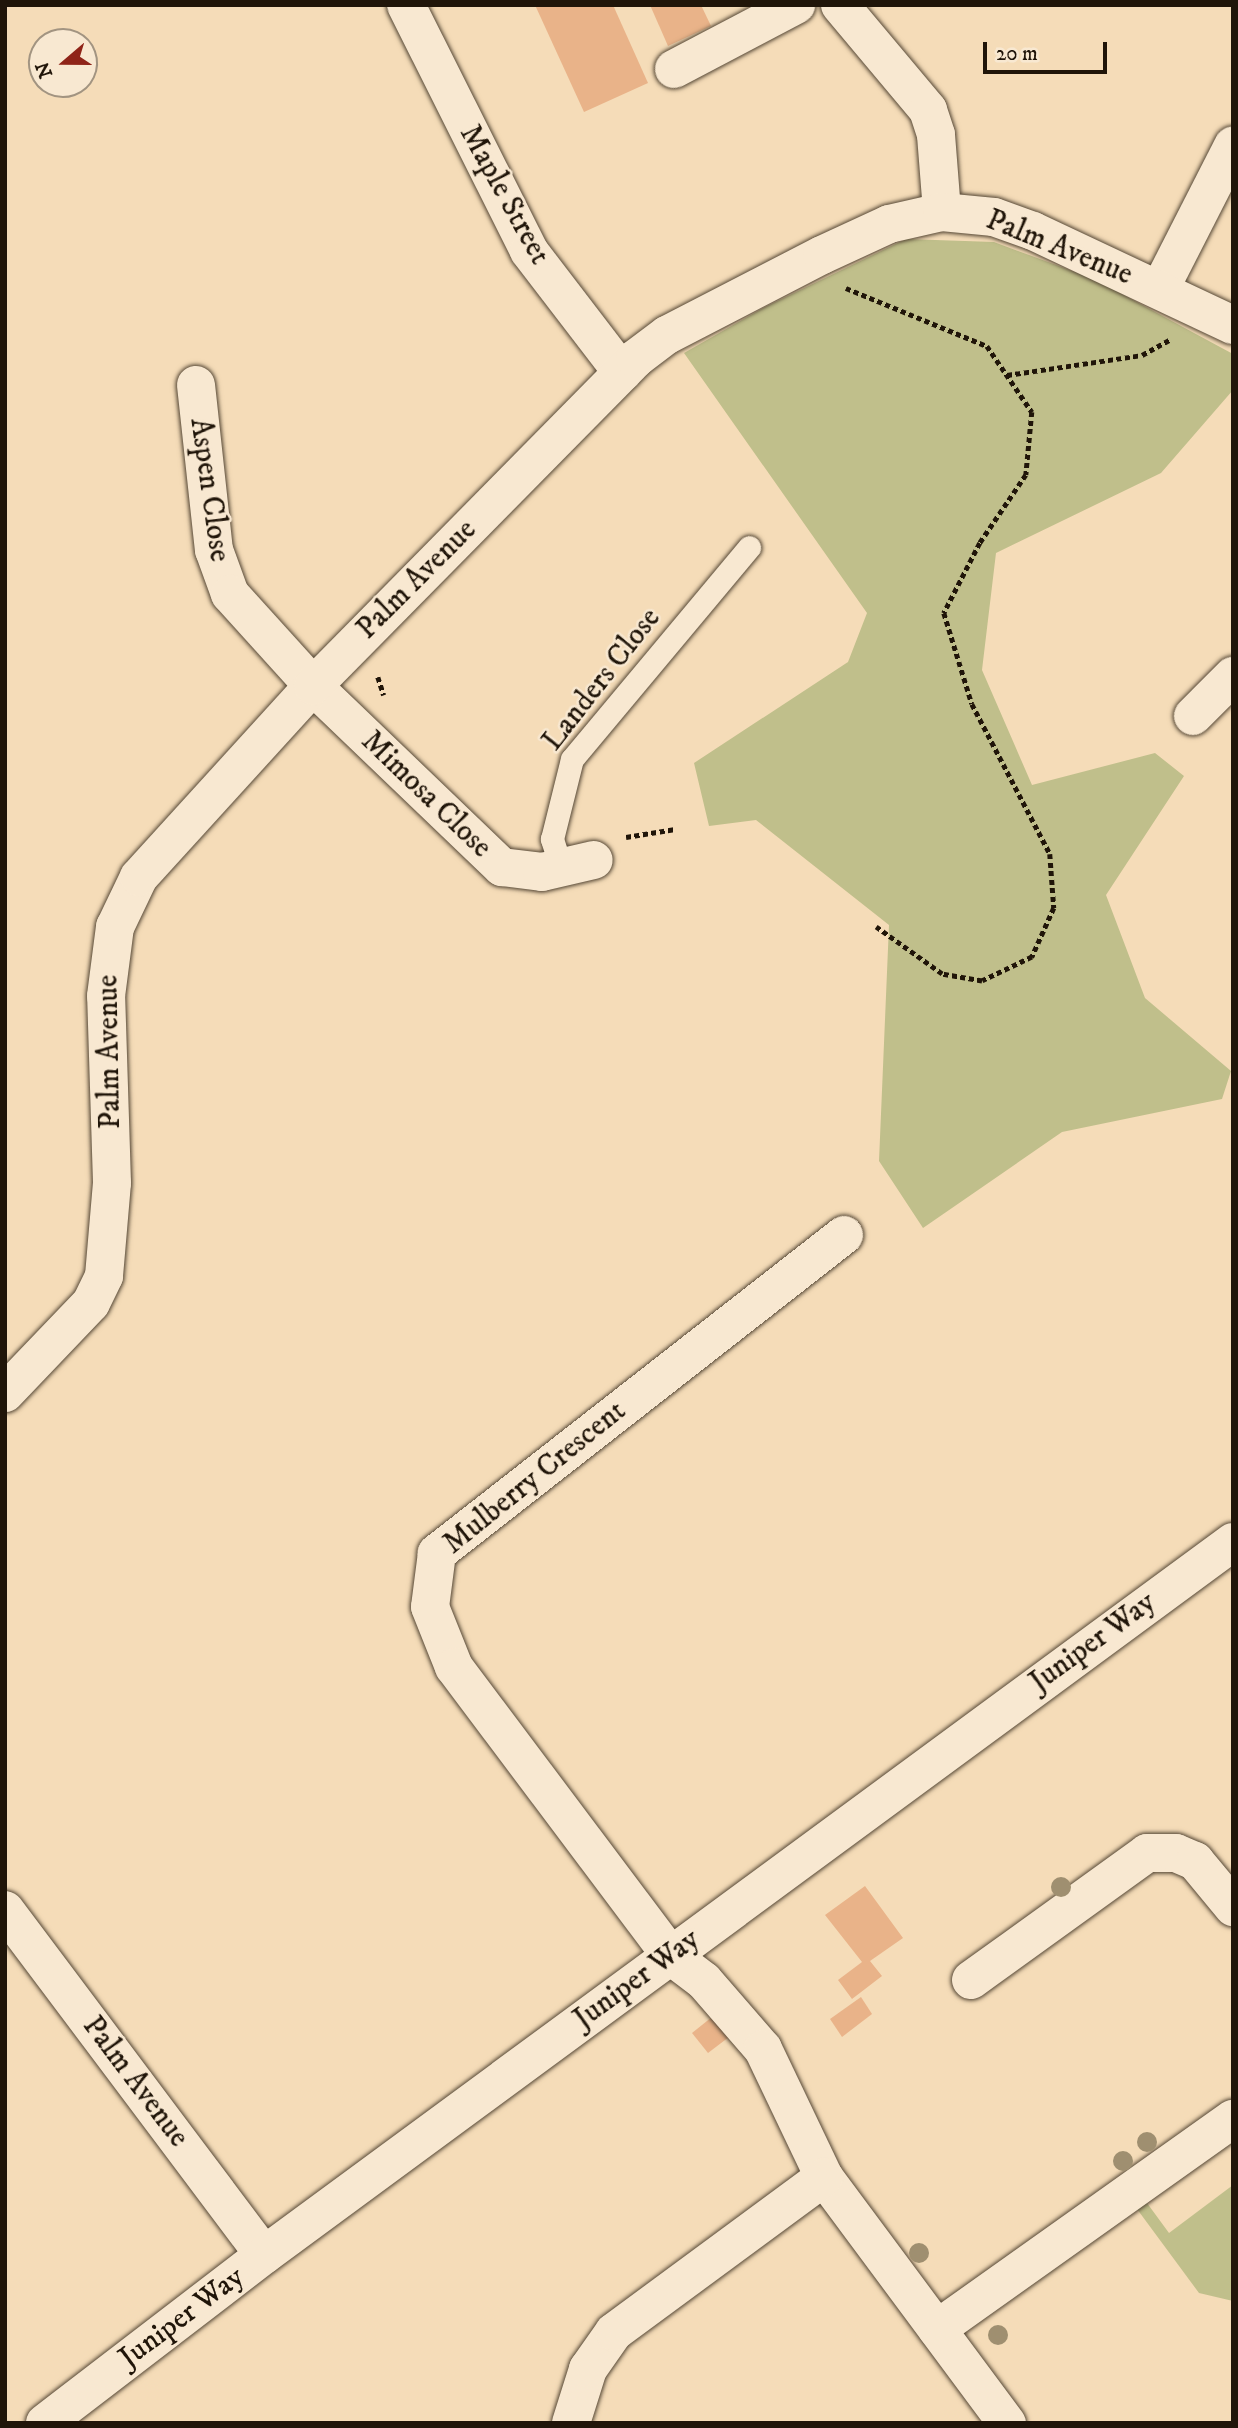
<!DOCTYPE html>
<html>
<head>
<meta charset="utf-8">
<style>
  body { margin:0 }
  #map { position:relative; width:1238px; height:2428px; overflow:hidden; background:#f5dcb8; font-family:"IM FELL DW Pica",serif }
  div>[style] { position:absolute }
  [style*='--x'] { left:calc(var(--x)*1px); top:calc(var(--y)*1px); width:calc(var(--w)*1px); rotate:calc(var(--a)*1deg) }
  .green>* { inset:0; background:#c0bf8b }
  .building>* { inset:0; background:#e9b389 }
  .path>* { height:4.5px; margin-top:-2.25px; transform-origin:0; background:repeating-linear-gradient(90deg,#201509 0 5px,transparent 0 8.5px) }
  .roads { filter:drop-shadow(0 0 2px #554735) drop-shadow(0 0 2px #554735) }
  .service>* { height:23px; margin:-11.5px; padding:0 11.5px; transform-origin:11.5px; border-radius:11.5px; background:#f8e8d1 }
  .minor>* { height:38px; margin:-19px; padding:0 19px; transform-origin:19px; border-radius:19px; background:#f8e8d1 }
  .trees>* { width:20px; height:20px; margin:-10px; border-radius:50%; background:#9f8f70 }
  span { translate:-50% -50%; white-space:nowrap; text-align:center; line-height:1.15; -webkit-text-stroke:5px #f8e8d1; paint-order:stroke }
  .street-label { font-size:30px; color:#201509 }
  .frame { position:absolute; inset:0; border:7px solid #201509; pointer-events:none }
  .north { position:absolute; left:28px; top:28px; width:70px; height:70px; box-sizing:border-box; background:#f8e8d1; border:2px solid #a29481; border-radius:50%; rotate:250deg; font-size:19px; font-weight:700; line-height:28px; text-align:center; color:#201509 }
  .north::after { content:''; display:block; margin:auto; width:24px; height:32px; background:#8f2418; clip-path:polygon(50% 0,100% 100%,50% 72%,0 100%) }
  .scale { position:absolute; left:983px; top:42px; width:124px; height:32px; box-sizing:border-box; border:4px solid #201509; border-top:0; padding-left:9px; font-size:21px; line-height:24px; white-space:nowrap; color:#201509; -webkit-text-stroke:5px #f8e8d1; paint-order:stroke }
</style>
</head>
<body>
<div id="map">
  <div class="green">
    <div style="clip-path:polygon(906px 239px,994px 242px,1094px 279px,1233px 354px,1233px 390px,1161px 473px,996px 553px,982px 670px,1032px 785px,1155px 753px,1184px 776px,1106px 895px,1145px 998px,1231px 1071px,1222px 1099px,1062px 1132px,923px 1228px,879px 1161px,889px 925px,756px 820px,709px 826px,694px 763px,848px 662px,867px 613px,684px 353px,765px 307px)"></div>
    <div style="clip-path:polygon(1233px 2185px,1233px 2301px,1199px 2293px,1137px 2209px,1147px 2203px,1169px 2233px)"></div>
  </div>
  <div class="building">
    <div style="clip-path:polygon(535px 5px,613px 5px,648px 83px,584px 112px)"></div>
    <div style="clip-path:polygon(650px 5px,701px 5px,711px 26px,668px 46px)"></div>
    <div style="clip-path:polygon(865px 1886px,903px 1938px,870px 1961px,882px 1976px,852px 1999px,838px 1980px,862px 1962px,825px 1915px)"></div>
    <div style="clip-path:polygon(861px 1997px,872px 2014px,842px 2037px,830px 2019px)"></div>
    <div style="clip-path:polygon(712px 2017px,729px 2037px,708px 2053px,692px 2033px)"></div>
  </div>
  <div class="path">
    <div style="--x:846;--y:288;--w:152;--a:22.4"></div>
    <div style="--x:987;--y:346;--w:80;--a:55.7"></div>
    <div style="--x:1032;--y:412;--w:63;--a:95.4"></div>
    <div style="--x:1026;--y:475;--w:82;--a:124.1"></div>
    <div style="--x:980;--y:543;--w:79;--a:117.2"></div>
    <div style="--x:944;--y:613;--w:95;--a:72.9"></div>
    <div style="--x:972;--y:704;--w:169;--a:62.5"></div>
    <div style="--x:1050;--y:854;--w:54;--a:85.8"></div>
    <div style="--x:1054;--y:908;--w:54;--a:114.2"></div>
    <div style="--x:1032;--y:957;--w:55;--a:154.4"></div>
    <div style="--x:982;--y:981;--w:41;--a:-170.1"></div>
    <div style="--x:942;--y:974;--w:81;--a:-144.5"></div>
    <div style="--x:1007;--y:375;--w:136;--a:-8.4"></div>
    <div style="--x:1142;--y:355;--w:31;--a:-29"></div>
    <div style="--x:378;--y:677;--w:19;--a:72"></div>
    <div style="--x:626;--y:837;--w:50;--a:-9.3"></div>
  </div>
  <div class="roads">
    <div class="service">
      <div style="--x:562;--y:870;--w:33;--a:-108"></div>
      <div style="--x:552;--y:839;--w:82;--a:-76"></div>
      <div style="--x:572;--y:759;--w:276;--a:-50.1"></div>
    </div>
    <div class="minor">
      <div style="--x:406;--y:5;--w:275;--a:63.4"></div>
      <div style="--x:529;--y:251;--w:153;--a:52.5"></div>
      <div style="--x:840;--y:5;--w:137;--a:50"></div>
      <div style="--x:928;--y:110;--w:26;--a:72"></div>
      <div style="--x:936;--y:135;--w:77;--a:85.5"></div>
      <div style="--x:674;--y:69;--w:138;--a:-27.7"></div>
      <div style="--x:1160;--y:289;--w:161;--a:-63"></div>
      <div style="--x:196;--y:385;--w:166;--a:83.8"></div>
      <div style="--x:214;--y:550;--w:47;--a:70"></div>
      <div style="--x:230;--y:594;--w:124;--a:47.9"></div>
      <div style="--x:313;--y:686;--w:262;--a:43.8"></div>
      <div style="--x:502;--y:867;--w:40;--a:7.1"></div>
      <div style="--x:542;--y:872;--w:53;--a:-13"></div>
      <div style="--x:1193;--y:716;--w:57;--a:-45"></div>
      <div style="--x:844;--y:1235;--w:517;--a:142"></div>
      <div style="--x:437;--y:1553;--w:54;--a:97.4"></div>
      <div style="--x:430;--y:1607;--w:65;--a:68.2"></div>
      <div style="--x:454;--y:1667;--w:361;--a:53.1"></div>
      <div style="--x:671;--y:1956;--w:41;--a:37.1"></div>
      <div style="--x:704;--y:1981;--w:90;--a:49.1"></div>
      <div style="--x:763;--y:2049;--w:142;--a:64.5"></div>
      <div style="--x:824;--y:2177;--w:307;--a:53.4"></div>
      <div style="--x:5;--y:1393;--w:124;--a:-46.3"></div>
      <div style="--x:91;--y:1303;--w:30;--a:-64"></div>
      <div style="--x:104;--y:1276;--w:93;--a:-85.1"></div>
      <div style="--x:112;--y:1183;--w:187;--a:-91.8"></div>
      <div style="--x:106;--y:996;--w:70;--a:-82.6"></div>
      <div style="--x:115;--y:927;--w:55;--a:-64.4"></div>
      <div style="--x:139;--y:877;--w:258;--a:-47.7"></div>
      <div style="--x:313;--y:686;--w:459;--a:-45.4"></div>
      <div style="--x:635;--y:359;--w:40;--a:-37"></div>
      <div style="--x:667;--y:335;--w:174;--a:-27.3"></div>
      <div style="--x:822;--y:255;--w:74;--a:-24.8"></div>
      <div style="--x:889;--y:224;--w:54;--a:-12.8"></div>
      <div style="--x:942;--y:212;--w:52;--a:5.5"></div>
      <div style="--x:994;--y:217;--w:41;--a:19.7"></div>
      <div style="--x:1033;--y:231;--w:221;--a:25.2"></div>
      <div style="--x:5;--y:1910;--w:431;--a:53.1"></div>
      <div style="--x:971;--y:1980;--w:217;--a:-35.8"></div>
      <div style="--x:1147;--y:1853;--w:29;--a:0"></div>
      <div style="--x:1176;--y:1853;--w:21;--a:23"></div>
      <div style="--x:1195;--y:1861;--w:60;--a:50.4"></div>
      <div style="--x:937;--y:2329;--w:363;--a:-35.4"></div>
      <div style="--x:45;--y:2423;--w:276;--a:-37.5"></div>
      <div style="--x:264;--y:2255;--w:1203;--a:-36.35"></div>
      <div style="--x:571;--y:2423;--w:57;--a:-72.5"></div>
      <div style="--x:588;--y:2369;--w:45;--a:-54.9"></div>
      <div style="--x:614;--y:2332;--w:261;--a:-36.4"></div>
    </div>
  </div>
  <div class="trees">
    <div style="left:1061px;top:1887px"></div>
    <div style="left:1147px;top:2142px"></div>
    <div style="left:1123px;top:2161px"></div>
    <div style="left:919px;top:2253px"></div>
    <div style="left:998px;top:2335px"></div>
  </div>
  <div class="street-label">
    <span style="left:504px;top:195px;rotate:61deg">Maple Street</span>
    <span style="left:1059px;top:248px;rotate:22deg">Palm Avenue</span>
    <span style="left:209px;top:490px;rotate:82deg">Aspen Close</span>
    <span style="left:417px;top:580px;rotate:-45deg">Palm Avenue</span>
    <span style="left:602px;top:680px;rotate:-52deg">Landers Close</span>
    <span style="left:426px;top:795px;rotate:44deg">Mimosa Close</span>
    <span style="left:110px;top:1052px;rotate:-91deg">Palm Avenue</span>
    <span style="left:535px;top:1478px;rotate:-39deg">Mulberry Crescent</span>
    <span style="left:1093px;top:1643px;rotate:-36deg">Juniper Way</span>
    <span style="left:637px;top:1980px;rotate:-36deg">Juniper Way</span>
    <span style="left:135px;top:2082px;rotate:53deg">Palm Avenue</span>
    <span style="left:182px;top:2318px;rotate:-37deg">Juniper Way</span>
  </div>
  <div class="frame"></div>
  <div class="north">N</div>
  <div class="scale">20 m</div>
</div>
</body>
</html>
